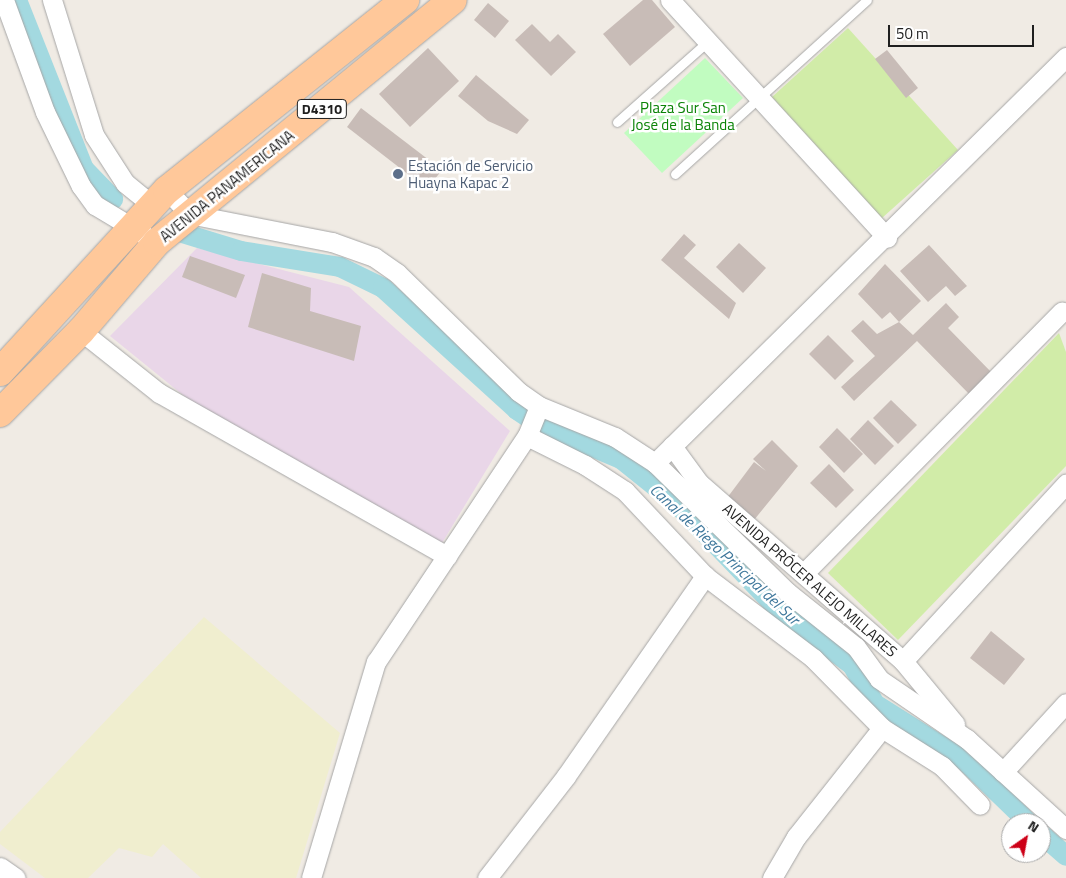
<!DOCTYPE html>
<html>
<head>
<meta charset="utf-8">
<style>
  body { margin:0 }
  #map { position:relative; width:1066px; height:878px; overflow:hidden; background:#f0ebe4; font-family:"Titillium Web",sans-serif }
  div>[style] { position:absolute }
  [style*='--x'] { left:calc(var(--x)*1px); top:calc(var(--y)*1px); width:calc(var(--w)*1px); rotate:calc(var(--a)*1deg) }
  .industrial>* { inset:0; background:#e9d6e8 }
  .farmland>* { inset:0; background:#f0eecf }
  .grass>* { inset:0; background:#d1eca8 }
  .park>* { inset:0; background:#c1fcc0 }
  .canal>* { height:20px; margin:-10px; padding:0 10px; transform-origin:10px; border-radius:10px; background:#a3d9e0 }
  .building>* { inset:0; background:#c8bcb7 }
  .roads { filter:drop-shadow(0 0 1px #a6a6a6) drop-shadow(0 0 1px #a6a6a6) }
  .lane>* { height:9px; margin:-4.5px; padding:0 4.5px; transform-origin:4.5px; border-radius:4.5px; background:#fff }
  .street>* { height:19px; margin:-9.5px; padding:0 9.5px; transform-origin:9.5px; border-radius:9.5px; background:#fff }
  .primary>* { height:28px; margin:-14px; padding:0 14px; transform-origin:14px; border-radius:14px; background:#ffc89a }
  .dots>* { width:14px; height:14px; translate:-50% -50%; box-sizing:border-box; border:2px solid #fff; border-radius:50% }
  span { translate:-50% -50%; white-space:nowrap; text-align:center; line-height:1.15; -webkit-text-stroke:5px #fff; paint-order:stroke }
  .shield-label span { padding:1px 4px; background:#fff; border:1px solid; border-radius:4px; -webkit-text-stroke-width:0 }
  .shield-label { font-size:14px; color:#1f1f1f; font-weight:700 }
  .park-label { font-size:15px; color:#0a8306 }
  .service-label { font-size:15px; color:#4e5e75 }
  .left { translate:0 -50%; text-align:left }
  .street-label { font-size:15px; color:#1f1f1f }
  .water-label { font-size:16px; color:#3e779b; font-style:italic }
  .north { position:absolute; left:1001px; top:813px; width:50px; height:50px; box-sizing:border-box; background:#fff; border:1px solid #a5a5a5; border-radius:50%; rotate:33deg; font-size:14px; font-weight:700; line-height:20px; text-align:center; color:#1f1f1f }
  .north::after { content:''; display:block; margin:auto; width:18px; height:22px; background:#cd0017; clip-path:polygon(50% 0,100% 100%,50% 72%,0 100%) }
  .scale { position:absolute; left:888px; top:25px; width:146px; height:22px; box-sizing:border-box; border:2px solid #1f1f1f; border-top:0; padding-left:6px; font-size:15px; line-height:18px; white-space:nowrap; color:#1f1f1f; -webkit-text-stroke:4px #fff; paint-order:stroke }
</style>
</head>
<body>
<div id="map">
  <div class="industrial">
    <div style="clip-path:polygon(197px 248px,349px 287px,510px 431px,442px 543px,189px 400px,110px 336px)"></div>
  </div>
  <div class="farmland">
    <div style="clip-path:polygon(204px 617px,340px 733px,296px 878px,201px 878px,163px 844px,152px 857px,119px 848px,88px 878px,45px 878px,0 844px,0 832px)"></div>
  </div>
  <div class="grass">
    <div style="clip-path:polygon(848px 28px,958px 150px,882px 218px,772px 97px)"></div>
    <div style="clip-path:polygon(1059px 333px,1066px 352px,1066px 466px,898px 640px,828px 573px)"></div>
  </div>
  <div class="park">
    <div style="clip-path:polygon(705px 58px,743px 98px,662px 173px,624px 133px)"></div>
  </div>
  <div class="canal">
    <div style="--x:17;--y:0;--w:182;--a:68.4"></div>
    <div style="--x:84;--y:169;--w:42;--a:46"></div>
    <div style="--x:179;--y:232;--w:65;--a:17"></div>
    <div style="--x:241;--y:251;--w:100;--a:9.2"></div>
    <div style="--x:340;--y:267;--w:48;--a:26"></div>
    <div style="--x:383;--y:288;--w:181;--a:42.3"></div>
    <div style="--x:517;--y:410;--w:25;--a:34"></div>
    <div style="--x:538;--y:424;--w:90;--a:22.9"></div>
    <div style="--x:621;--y:459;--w:70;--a:38.7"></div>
    <div style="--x:676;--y:503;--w:149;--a:46.1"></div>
    <div style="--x:779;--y:610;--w:91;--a:37"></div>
    <div style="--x:852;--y:665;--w:45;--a:59.5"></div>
    <div style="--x:875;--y:704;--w:105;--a:32.2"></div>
    <div style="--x:964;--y:760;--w:91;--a:44.1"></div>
    <div style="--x:1041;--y:834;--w:33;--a:41"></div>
  </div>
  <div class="building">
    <div style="clip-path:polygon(643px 0,652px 0,675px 27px,630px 66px,603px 34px)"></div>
    <div style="clip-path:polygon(488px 3px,509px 21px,495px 38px,474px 20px)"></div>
    <div style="clip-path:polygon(532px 24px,550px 42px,558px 34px,576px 52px,551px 76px,515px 40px)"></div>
    <div style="clip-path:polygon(428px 48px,459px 81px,410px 127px,379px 94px)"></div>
    <div style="clip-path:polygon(887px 50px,918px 88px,906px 98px,875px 59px)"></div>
    <div style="clip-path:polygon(476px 75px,529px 120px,517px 134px,488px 121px,458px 96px)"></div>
    <div style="clip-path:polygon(361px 108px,442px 170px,427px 189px,347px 127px)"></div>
    <div style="clip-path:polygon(684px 234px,696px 245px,684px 258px,736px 303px,729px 319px,661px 260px)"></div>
    <div style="clip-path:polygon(739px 243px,766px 268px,743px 293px,716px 267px)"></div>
    <div style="clip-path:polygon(929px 245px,967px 286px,955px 296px,946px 286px,928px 302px,900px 271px)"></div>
    <div style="clip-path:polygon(190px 256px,245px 275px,236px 298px,182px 277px)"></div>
    <div style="clip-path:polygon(885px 264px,921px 301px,899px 322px,890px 312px,882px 319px,858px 294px)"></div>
    <div style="clip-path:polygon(262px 273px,311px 288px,310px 311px,361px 326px,354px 361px,248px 327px)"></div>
    <div style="clip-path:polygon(946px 303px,959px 317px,948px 328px,995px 376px,973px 398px,917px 341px,854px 401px,841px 387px,875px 356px,851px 331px,863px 320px,877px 334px,899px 322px,913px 335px)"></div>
    <div style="clip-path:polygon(828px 335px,854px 361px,835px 380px,809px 354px)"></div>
    <div style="clip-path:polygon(891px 400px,917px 425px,898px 444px,873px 418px)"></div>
    <div style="clip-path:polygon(868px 420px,894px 446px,875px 465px,850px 439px)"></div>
    <div style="clip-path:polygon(837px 428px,863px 454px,844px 473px,819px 447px)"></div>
    <div style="clip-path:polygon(772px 440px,798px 466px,754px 520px,727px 498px,754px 462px,766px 471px,753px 459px)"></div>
    <div style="clip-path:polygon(829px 464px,854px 490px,836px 508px,810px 483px)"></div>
    <div style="clip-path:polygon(991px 631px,1025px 659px,1004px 685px,970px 658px)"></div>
  </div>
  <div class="roads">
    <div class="lane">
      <div style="--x:617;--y:122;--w:120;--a:-41.6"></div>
      <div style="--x:675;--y:174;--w:259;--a:-42.2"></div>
    </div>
    <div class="street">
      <div style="--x:4;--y:0;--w:119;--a:69.9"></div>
      <div style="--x:45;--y:112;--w:82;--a:64.1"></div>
      <div style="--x:81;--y:186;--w:24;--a:54"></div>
      <div style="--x:95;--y:205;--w:56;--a:31.1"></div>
      <div style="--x:52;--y:0;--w:141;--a:72.7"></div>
      <div style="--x:94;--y:135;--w:57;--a:57.1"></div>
      <div style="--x:125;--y:183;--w:35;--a:39"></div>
      <div style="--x:670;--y:0;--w:322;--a:47.6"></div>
      <div style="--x:167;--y:190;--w:33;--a:47"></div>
      <div style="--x:189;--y:214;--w:146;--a:11.1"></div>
      <div style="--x:332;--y:242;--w:45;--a:19.7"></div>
      <div style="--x:374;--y:257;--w:28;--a:35"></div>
      <div style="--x:397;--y:273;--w:170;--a:44.3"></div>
      <div style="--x:519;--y:392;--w:24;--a:35"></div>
      <div style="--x:539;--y:406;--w:82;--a:22.2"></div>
      <div style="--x:615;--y:437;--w:48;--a:33"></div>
      <div style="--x:655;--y:463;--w:185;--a:44.3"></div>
      <div style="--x:787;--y:592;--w:88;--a:38.6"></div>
      <div style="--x:856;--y:647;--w:39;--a:54"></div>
      <div style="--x:879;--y:679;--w:107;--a:34.3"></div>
      <div style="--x:967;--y:739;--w:134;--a:42.3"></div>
      <div style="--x:81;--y:331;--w:100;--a:38.5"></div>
      <div style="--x:159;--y:393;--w:331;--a:29.5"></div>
      <div style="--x:527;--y:436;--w:65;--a:26.6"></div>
      <div style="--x:585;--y:465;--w:48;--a:33"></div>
      <div style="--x:625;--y:491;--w:117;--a:46.7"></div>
      <div style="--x:705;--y:576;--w:136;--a:37.2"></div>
      <div style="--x:813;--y:658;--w:98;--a:45.4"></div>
      <div style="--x:882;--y:728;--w:71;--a:32.3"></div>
      <div style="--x:942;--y:766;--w:54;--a:45.7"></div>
      <div style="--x:672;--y:446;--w:46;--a:53.9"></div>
      <div style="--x:699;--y:483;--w:271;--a:41.1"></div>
      <div style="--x:903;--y:661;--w:82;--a:50.5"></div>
      <div style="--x:655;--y:463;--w:578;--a:-44.65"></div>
      <div style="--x:805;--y:572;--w:366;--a:-45.4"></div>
      <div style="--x:903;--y:661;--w:241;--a:-47.4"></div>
      <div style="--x:1003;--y:772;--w:93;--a:-47.6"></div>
      <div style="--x:0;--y:867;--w:19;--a:35"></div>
      <div style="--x:311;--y:878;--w:226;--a:-73.3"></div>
      <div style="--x:376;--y:662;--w:272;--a:-56.3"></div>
      <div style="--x:527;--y:436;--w:32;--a:-68"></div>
      <div style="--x:487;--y:878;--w:129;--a:-52.2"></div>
      <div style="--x:566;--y:776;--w:244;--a:-55.2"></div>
      <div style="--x:772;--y:878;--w:48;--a:-59.7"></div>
      <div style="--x:796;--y:837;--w:139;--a:-51.7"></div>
    </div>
    <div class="primary">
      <div style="--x:0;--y:372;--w:247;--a:-47.5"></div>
      <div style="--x:167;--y:190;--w:305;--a:-38.6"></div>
      <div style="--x:0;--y:413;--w:115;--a:-45.4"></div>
      <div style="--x:81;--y:331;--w:117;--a:-49.5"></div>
      <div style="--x:157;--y:242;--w:382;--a:-39.3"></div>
    </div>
  </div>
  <div class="dots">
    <div style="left:398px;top:174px;background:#5c6f8a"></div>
  </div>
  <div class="shield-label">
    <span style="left:322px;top:109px">D4310</span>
  </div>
  <div class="park-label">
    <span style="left:683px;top:116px">Plaza Sur San<br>José de la Banda</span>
  </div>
  <div class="service-label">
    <span class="left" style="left:408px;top:174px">Estación de Servicio<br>Huayna Kapac 2</span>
  </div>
  <div class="street-label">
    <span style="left:227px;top:186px;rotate:-39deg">AVENIDA PANAMERICANA</span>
    <span style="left:810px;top:580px;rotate:41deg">AVENIDA PRÓCER ALEJO MILLARES</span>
  </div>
  <div class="water-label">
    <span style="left:725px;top:554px;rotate:43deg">Canal de Riego Principal del Sur</span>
  </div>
  <div class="north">N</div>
  <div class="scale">50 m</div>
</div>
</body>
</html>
